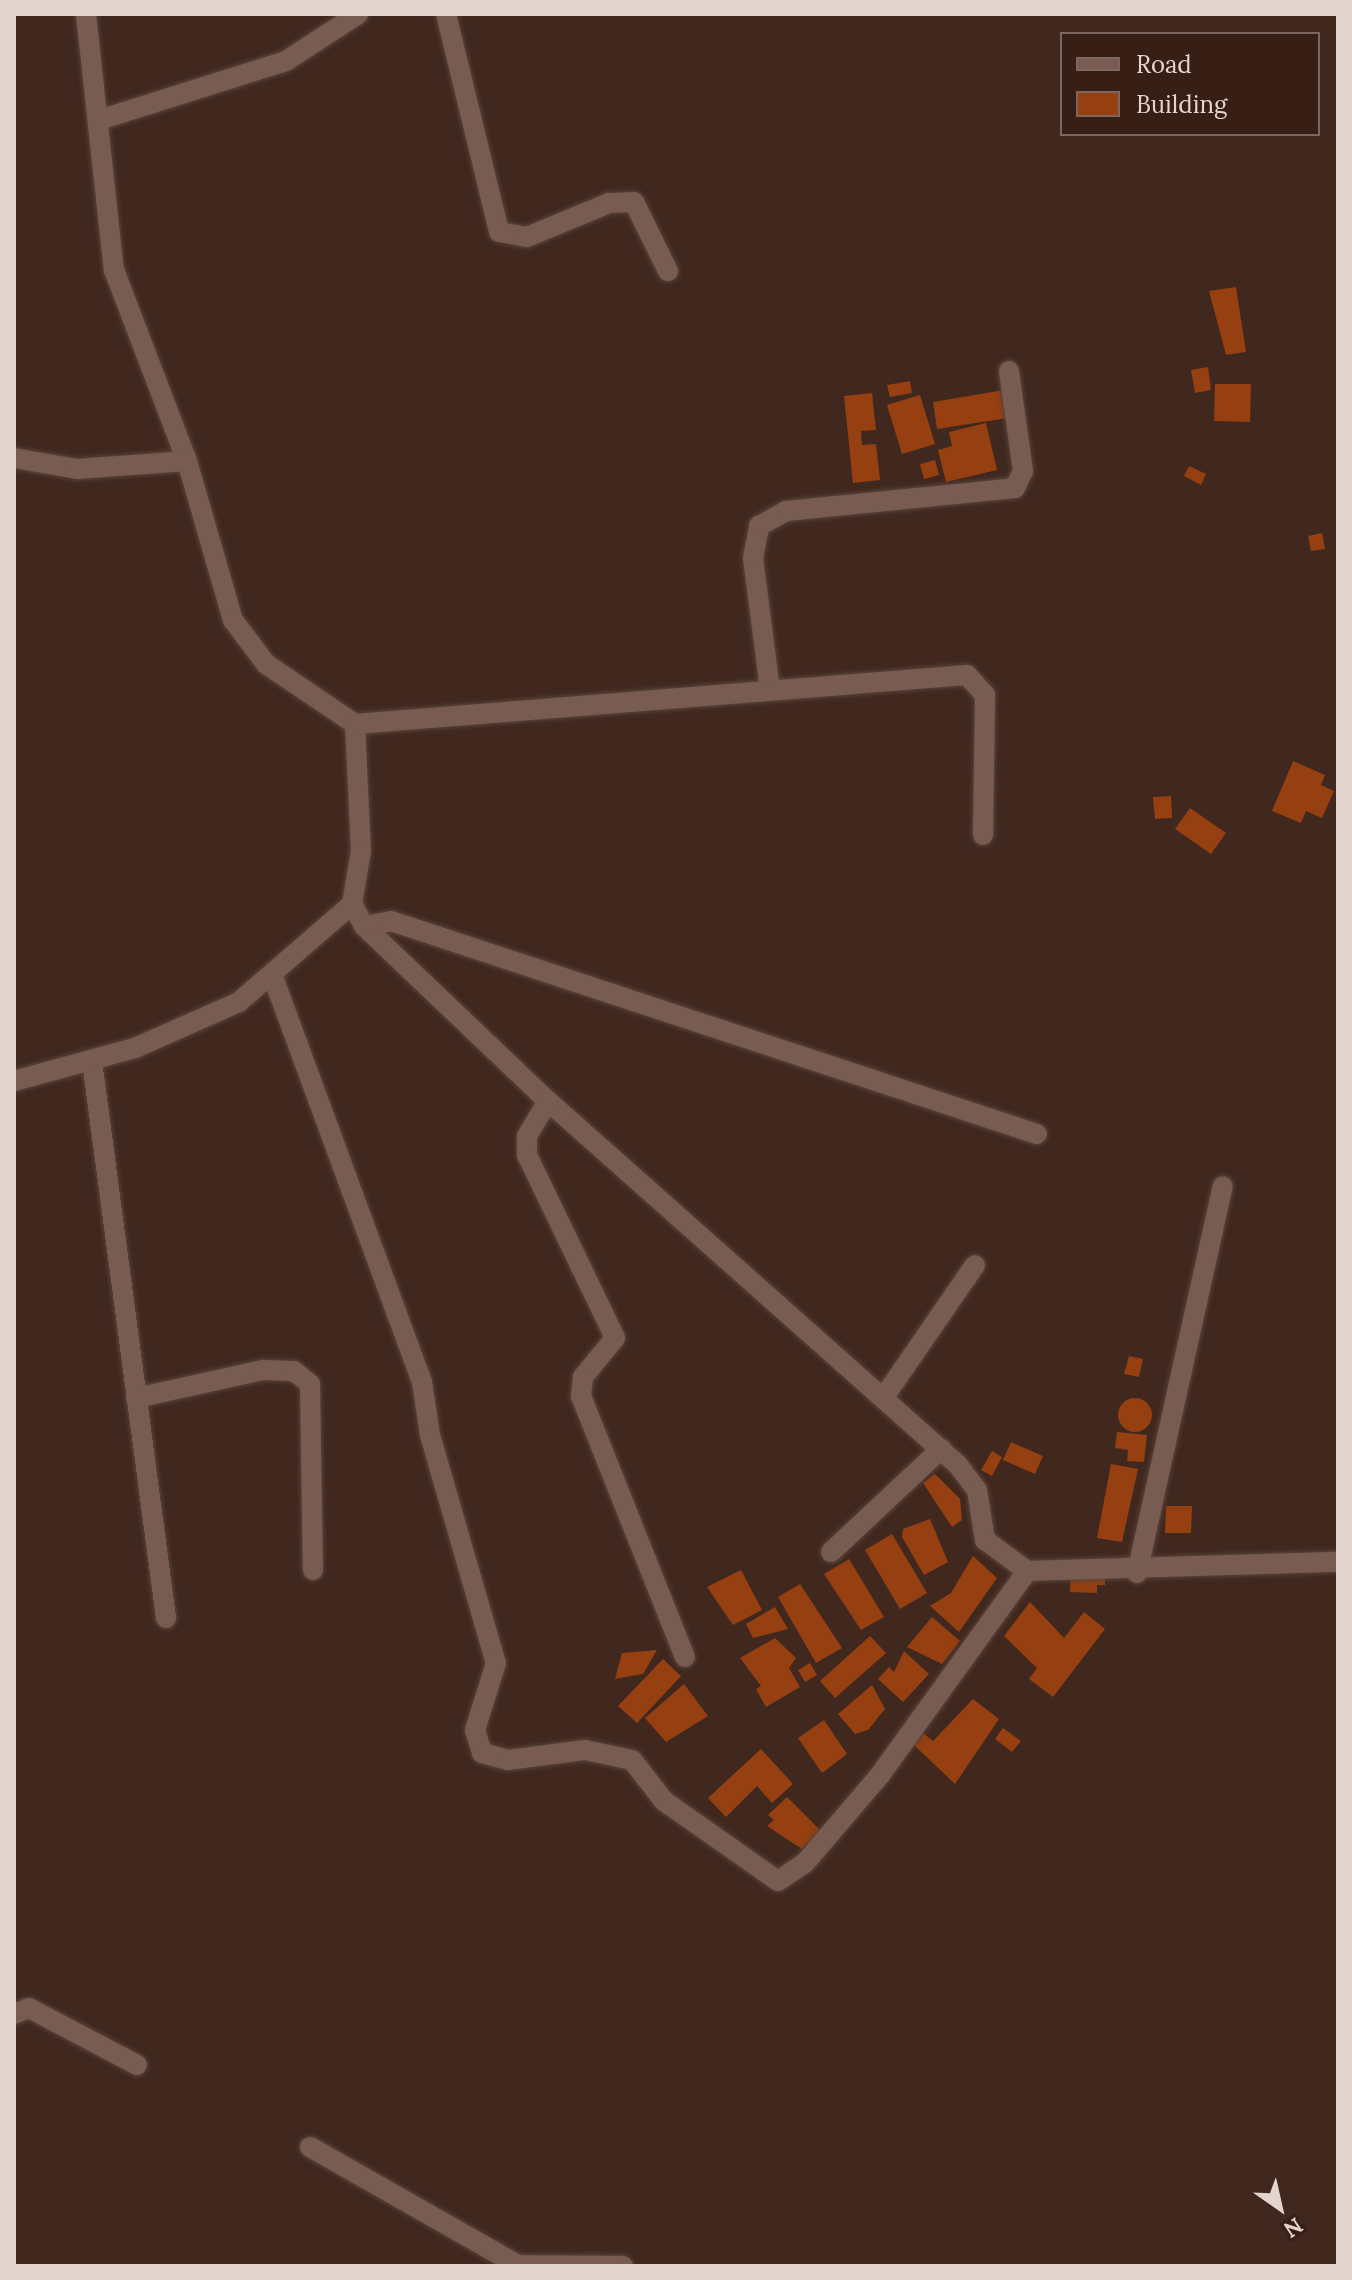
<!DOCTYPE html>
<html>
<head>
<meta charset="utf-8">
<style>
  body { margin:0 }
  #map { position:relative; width:1352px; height:2280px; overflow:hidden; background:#41281f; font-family:Lora,serif }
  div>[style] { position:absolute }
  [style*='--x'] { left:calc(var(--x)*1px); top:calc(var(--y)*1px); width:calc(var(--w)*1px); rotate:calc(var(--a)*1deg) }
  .building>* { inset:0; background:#963f10 }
  .round { border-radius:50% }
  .roads { filter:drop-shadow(0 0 2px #58443b) drop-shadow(0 0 2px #58443b) }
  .minor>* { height:20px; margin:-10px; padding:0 10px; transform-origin:10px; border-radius:10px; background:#785c51 }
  span { translate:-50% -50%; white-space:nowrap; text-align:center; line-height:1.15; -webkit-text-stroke:8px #371f16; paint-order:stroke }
  .frame { position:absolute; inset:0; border:16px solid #e4d4ce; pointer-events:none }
  .legend { position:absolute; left:1060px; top:32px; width:260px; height:104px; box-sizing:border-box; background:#371f16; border:2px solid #7c6760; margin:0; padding:10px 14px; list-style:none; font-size:24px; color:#e4d4ce }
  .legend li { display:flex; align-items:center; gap:16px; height:40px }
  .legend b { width:40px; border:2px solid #7c6760 }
  .north { position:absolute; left:1240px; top:2168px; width:80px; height:80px; -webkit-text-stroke:6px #371f16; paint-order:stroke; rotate:146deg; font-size:22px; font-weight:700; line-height:32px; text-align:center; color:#e4d4ce }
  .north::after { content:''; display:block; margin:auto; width:28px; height:36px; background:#e4d4ce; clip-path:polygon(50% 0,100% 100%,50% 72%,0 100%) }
</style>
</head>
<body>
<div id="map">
  <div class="building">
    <div style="clip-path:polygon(1236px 287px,1246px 352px,1226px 355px,1209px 291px)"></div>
    <div style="clip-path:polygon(1208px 367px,1211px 390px,1195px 393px,1191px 370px)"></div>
    <div style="clip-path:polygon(910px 381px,912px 393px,890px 397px,887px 385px)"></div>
    <div style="clip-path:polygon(1215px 384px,1251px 384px,1250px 422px,1214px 421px)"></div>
    <div style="clip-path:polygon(1010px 389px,1014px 417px,937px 429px,933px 402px)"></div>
    <div style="clip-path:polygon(872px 393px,876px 430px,861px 431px,862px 445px,876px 444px,880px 480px,853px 483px,844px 396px)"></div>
    <div style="clip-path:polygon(920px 395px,935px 444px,902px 454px,887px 405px)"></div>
    <div style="clip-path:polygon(986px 423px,997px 470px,946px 482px,938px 450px,952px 446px,949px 432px)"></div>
    <div style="clip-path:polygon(935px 460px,939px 475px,924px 479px,920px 464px)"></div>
    <div style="clip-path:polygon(1189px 466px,1206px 474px,1201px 485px,1184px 476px)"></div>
    <div style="clip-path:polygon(1322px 533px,1325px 549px,1311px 551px,1308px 536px)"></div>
    <div style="clip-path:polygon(1293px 761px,1325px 775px,1321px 785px,1334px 791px,1322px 818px,1306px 811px,1301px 823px,1272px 811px)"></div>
    <div style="clip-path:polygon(1171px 796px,1172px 818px,1155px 819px,1153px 797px)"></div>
    <div style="clip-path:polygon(1190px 808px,1226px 833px,1211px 854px,1175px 829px)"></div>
    <div style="clip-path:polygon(1129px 1356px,1143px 1359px,1139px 1377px,1124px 1374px)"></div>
    <div class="round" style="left:1118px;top:1398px;width:34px;height:34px"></div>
    <div style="clip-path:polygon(1117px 1432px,1147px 1435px,1144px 1462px,1127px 1461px,1128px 1450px,1115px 1448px)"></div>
    <div style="clip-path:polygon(1011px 1442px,1043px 1456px,1035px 1474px,1003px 1460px)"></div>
    <div style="clip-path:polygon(992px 1451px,1002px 1457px,992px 1476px,981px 1470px)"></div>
    <div style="clip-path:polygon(1111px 1464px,1138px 1469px,1122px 1542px,1097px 1538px)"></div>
    <div style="clip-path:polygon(935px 1474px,960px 1499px,962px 1520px,952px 1527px,923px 1483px)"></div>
    <div style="clip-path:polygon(1166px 1506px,1192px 1506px,1191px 1533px,1165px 1533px)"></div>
    <div style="clip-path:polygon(930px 1519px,948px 1562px,924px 1575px,902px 1537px,903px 1529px)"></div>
    <div style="clip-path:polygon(892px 1534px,927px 1593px,900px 1609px,865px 1550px)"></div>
    <div style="clip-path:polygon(973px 1556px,997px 1578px,959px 1632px,930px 1606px,951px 1593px)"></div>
    <div style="clip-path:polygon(849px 1559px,884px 1617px,861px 1630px,824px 1574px)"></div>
    <div style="clip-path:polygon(741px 1570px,762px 1610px,733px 1625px,707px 1587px)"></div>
    <div style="clip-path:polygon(1071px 1574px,1105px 1576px,1105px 1585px,1097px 1585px,1097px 1593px,1070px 1592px)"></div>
    <div style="clip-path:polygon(800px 1584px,842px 1648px,816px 1663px,778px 1597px)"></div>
    <div style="clip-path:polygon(1030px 1602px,1064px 1638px,1084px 1612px,1105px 1629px,1053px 1697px,1029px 1679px,1037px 1668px,1004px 1636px)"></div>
    <div style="clip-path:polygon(775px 1607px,788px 1629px,753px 1638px,746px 1624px)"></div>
    <div style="clip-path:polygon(932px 1617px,960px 1641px,942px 1664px,907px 1647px)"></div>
    <div style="clip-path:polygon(870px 1636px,886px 1653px,835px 1698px,820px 1681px)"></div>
    <div style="clip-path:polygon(775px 1638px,796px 1658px,789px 1668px,800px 1687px,766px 1707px,756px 1689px,761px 1686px,740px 1658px)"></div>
    <div style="clip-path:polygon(657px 1650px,643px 1674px,615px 1679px,622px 1653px)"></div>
    <div style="clip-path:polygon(904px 1651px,929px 1674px,903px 1702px,878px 1679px,889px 1667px,894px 1672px)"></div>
    <div style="clip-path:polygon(663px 1659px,681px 1676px,637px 1723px,618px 1706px)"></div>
    <div style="clip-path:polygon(810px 1663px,817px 1675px,805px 1682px,798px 1670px)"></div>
    <div style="clip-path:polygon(684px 1684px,708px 1716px,666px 1742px,645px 1718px)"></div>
    <div style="clip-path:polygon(872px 1685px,885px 1709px,868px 1730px,855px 1734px,838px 1714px)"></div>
    <div style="clip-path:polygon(973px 1699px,999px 1719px,955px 1784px,914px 1745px,923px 1733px,933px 1741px)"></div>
    <div style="clip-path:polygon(824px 1720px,847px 1754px,822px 1773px,798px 1738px)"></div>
    <div style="clip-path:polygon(1003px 1728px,1021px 1741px,1012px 1752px,995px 1739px)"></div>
    <div style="clip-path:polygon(761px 1749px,793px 1784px,772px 1803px,757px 1786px,726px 1817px,708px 1798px)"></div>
    <div style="clip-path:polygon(787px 1797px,821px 1831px,802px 1849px,767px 1826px,774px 1820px,768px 1815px)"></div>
  </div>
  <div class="roads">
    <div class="minor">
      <div style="--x:86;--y:14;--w:258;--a:83.8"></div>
      <div style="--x:114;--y:270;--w:204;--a:69.1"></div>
      <div style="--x:187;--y:461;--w:166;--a:73.9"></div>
      <div style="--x:233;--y:620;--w:55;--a:53.1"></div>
      <div style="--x:266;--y:664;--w:107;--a:34"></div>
      <div style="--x:355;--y:724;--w:127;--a:87.3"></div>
      <div style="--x:361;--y:851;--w:54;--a:99.6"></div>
      <div style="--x:352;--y:904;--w:25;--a:61"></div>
      <div style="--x:364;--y:926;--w:254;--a:43.6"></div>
      <div style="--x:548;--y:1101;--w:548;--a:41.6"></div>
      <div style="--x:958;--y:1465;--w:31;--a:53"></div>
      <div style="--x:977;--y:1490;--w:51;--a:80.9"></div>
      <div style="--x:985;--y:1540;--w:52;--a:36.4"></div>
      <div style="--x:1027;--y:1571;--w:311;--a:-1.7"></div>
      <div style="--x:446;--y:14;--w:224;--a:76.3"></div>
      <div style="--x:499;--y:232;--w:28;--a:10"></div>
      <div style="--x:527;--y:237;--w:89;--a:-22.5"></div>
      <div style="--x:609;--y:203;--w:25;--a:-2"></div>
      <div style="--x:634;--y:202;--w:77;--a:63.8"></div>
      <div style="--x:99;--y:120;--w:196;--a:-17.5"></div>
      <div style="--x:286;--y:61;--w:86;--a:-33.1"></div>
      <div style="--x:14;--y:458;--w:64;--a:9.9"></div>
      <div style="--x:77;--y:469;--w:110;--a:-4.2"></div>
      <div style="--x:770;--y:689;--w:132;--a:-97.4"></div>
      <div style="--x:753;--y:558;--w:33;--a:-79"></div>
      <div style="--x:759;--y:526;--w:31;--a:-29"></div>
      <div style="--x:786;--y:511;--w:230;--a:-5.7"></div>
      <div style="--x:1015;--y:488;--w:19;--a:-65"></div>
      <div style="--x:1023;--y:471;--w:101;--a:-98"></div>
      <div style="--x:355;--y:724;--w:614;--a:-4.58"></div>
      <div style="--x:967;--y:675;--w:27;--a:48"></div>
      <div style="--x:985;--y:695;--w:140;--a:90.8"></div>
      <div style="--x:364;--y:926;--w:27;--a:-10"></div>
      <div style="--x:391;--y:921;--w:680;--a:18.25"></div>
      <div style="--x:273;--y:977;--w:432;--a:69.8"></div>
      <div style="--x:422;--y:1382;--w:54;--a:81.4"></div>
      <div style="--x:430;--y:1435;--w:237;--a:73.9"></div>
      <div style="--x:496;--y:1663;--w:70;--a:107.4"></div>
      <div style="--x:475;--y:1730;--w:24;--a:73"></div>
      <div style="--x:482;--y:1753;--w:27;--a:15"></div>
      <div style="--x:508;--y:1760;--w:78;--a:-7.4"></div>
      <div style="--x:585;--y:1750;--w:48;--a:12"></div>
      <div style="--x:632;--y:1760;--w:52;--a:52"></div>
      <div style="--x:664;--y:1801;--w:139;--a:35.1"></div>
      <div style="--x:778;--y:1881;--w:32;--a:-34"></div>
      <div style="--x:805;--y:1863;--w:116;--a:-49.6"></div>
      <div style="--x:880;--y:1775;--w:251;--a:-54.2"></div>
      <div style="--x:92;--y:1061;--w:562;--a:82.43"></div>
      <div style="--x:14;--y:1081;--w:125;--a:-15.3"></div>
      <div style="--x:135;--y:1048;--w:114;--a:-23.9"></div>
      <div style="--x:239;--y:1002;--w:150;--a:-40.9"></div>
      <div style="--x:548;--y:1101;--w:41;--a:121"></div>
      <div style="--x:527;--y:1136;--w:19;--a:90"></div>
      <div style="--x:527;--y:1155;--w:203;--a:64.3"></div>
      <div style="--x:615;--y:1338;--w:50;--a:129.4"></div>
      <div style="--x:583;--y:1377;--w:19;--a:96"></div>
      <div style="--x:581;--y:1396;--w:281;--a:68.3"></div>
      <div style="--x:884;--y:1397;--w:160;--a:-55.4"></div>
      <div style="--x:136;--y:1398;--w:130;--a:-12.4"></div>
      <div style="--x:263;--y:1370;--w:31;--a:2"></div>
      <div style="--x:294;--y:1371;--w:21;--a:39"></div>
      <div style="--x:310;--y:1384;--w:186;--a:89.1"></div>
      <div style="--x:831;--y:1552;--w:151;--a:-43.1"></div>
      <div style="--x:1137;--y:1573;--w:396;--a:-77.5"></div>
      <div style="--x:14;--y:2014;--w:16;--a:-22"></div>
      <div style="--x:29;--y:2008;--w:122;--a:27.8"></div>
      <div style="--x:310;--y:2147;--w:239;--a:29.6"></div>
      <div style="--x:507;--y:2265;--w:116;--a:0.5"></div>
    </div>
  </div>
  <div class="frame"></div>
  <ul class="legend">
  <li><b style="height:10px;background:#785c51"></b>Road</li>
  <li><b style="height:22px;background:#963f10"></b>Building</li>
  </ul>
  <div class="north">N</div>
</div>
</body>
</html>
